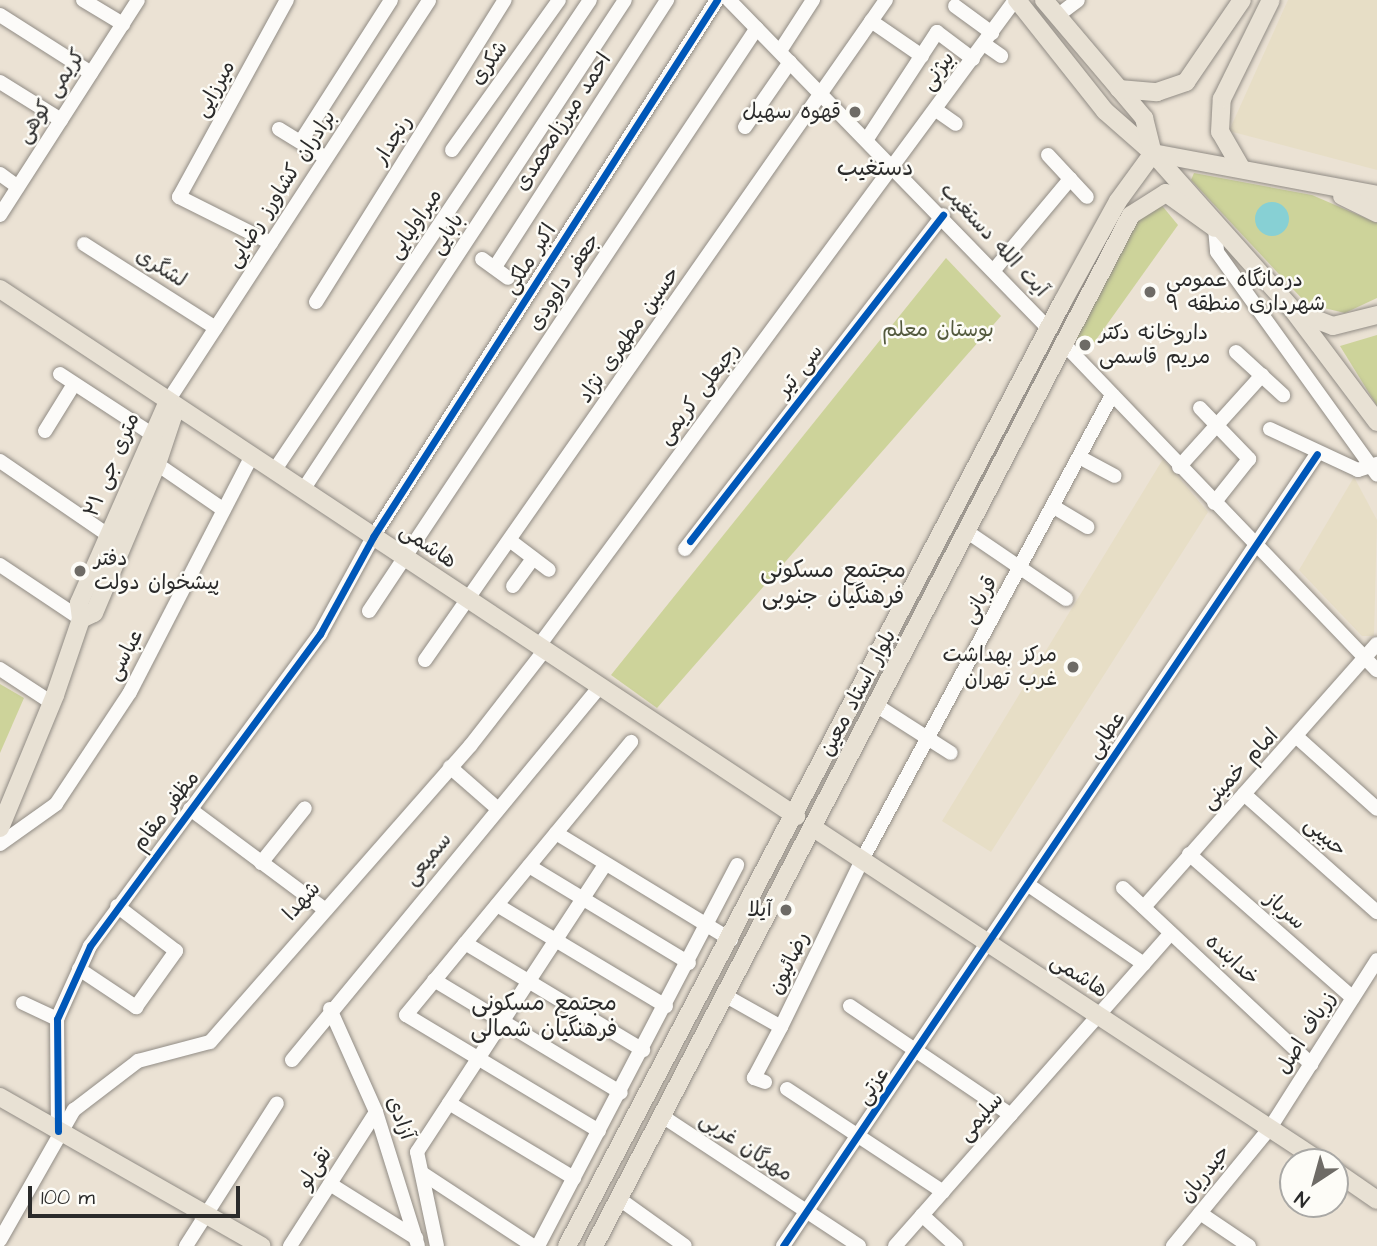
<!DOCTYPE html>
<html>
<head>
<meta charset="utf-8">
<style>
  body { margin:0 }
  #map { position:relative; width:1377px; height:1246px; overflow:hidden; background:#ebe2d4; font-family:"Architects Daughter","Playpen Sans Arabic",sans-serif }
  div>[style] { position:absolute }
  [style*='--x'] { left:calc(var(--x)*1px); top:calc(var(--y)*1px); width:calc(var(--w)*1px); rotate:calc(var(--a)*1deg) }
  .built>* { inset:0; background:#e7dec6 }
  .green>* { inset:0; background:#cdd39a }
  .water>* { inset:0; background:#87d0d4 }
  .round { border-radius:50% }
  .roads { filter:drop-shadow(0 0 2px #918c85) drop-shadow(0 0 2px #918c85) }
  .minor>* { height:14px; margin:-7px; padding:0 7px; transform-origin:7px; border-radius:7px; background:#fcfbf9 }
  .major>* { height:18px; margin:-9px; padding:0 9px; transform-origin:9px; border-radius:9px; background:#e8e1d4 }
  .cycleway>* { height:7px; margin:-3.5px; padding:0 3.5px; transform-origin:3.5px; border-radius:3.5px; background:#0057b8 }
  .dots>* { width:19px; height:19px; translate:-50% -50%; box-sizing:border-box; border:4px solid #fdfcf7; border-radius:50% }
  span { translate:-50% -50%; white-space:nowrap; text-align:center; line-height:1.15; -webkit-text-stroke:5px #fdfcf7; paint-order:stroke }
  .street-label { font-size:21px; color:#2b2b2b }
  .poi-label { font-size:21px; color:#2b2b2b }
  .right { translate:-100% -50%; text-align:right }
  .left { translate:0 -50%; text-align:left }
  .park-label { font-size:21px; color:#545a3e }
  .neighbourhood-label { font-size:23px; color:#2b2b2b }
  .north { position:absolute; left:1279px; top:1148px; width:70px; height:70px; box-sizing:border-box; background:#fdfcf7; border:2px solid #a9a8a5; border-radius:50%; rotate:216deg; font-size:19px; font-weight:700; line-height:28px; text-align:center; color:#2b2b2b }
  .north::after { content:''; display:block; margin:auto; width:24px; height:32px; background:#6e6b66; clip-path:polygon(50% 0,100% 100%,50% 72%,0 100%) }
  .scale { position:absolute; left:28px; top:1186px; width:212px; height:32px; box-sizing:border-box; border:4px solid #2b2b2b; border-top:0; padding-left:9px; font-size:21px; line-height:24px; white-space:nowrap; color:#2b2b2b; -webkit-text-stroke:5px #fdfcf7; paint-order:stroke }
</style>
</head>
<body>
<div id="map">
  <div class="built">
    <div style="clip-path:polygon(1288px 0,1377px 0,1377px 170px,1229px 131px)"></div>
    <div style="clip-path:polygon(1163px 459px,1208px 512px,991px 852px,942px 821px)"></div>
    <div style="clip-path:polygon(1354px 477px,1377px 520px,1374px 636px,1362px 636px,1299px 570px)"></div>
  </div>
  <div class="green">
    <div style="clip-path:polygon(1194px 173px,1312px 195px,1377px 223px,1377px 298px,1345px 313px,1307px 304px,1191px 180px)"></div>
    <div style="clip-path:polygon(1159px 202px,1178px 225px,1088px 351px,1074px 337px,1143px 208px)"></div>
    <div style="clip-path:polygon(946px 258px,1001px 316px,657px 708px,611px 675px)"></div>
    <div style="clip-path:polygon(1377px 335px,1377px 406px,1340px 346px)"></div>
    <div style="clip-path:polygon(0 684px,24px 698px,0 753px)"></div>
  </div>
  <div class="water">
    <div class="round" style="left:1255px;top:202px;width:34px;height:34px"></div>
  </div>
  <div class="roads">
    <div class="minor">
      <div style="--x:83;--y:0;--w:47;--a:31"></div>
      <div style="--x:729;--y:0;--w:460;--a:45.8"></div>
      <div style="--x:955;--y:6;--w:46;--a:36.1"></div>
      <div style="--x:0;--y:15;--w:108;--a:32.5"></div>
      <div style="--x:1057;--y:16;--w:26;--a:-37"></div>
      <div style="--x:871;--y:21;--w:62;--a:34.5"></div>
      <div style="--x:984;--y:44;--w:21;--a:35"></div>
      <div style="--x:780;--y:51;--w:61;--a:-57.1"></div>
      <div style="--x:0;--y:82;--w:72;--a:31.9"></div>
      <div style="--x:936;--y:110;--w:24;--a:35"></div>
      <div style="--x:745;--y:127;--w:79;--a:-55.3"></div>
      <div style="--x:279;--y:129;--w:55;--a:31.7"></div>
      <div style="--x:867;--y:139;--w:128;--a:-56.8"></div>
      <div style="--x:937;--y:32;--w:45;--a:36.9"></div>
      <div style="--x:301;--y:141;--w:167;--a:-57.4"></div>
      <div style="--x:452;--y:150;--w:184;--a:-54.5"></div>
      <div style="--x:1048;--y:155;--w:57;--a:47.1"></div>
      <div style="--x:0;--y:174;--w:22;--a:36"></div>
      <div style="--x:0;--y:215;--w:255;--a:-57.3"></div>
      <div style="--x:1215;--y:228;--w:24;--a:85"></div>
      <div style="--x:1217;--y:252;--w:274;--a:54.3"></div>
      <div style="--x:271;--y:243;--w:103;--a:-153.4"></div>
      <div style="--x:179;--y:197;--w:225;--a:-61.3"></div>
      <div style="--x:84;--y:244;--w:156;--a:32.5"></div>
      <div style="--x:482;--y:259;--w:32;--a:36"></div>
      <div style="--x:495;--y:267;--w:318;--a:-57.2"></div>
      <div style="--x:994;--y:270;--w:119;--a:-50.1"></div>
      <div style="--x:316;--y:302;--w:356;--a:-58"></div>
      <div style="--x:1064;--y:344;--w:452;--a:46.2"></div>
      <div style="--x:1236;--y:352;--w:64;--a:42.5"></div>
      <div style="--x:60;--y:374;--w:108;--a:33.2"></div>
      <div style="--x:168;--y:401;--w:478;--a:-56.9"></div>
      <div style="--x:1200;--y:408;--w:71;--a:46.1"></div>
      <div style="--x:1249;--y:459;--w:56;--a:128.5"></div>
      <div style="--x:1270;--y:429;--w:97;--a:25"></div>
      <div style="--x:1358;--y:470;--w:20;--a:-18"></div>
      <div style="--x:45;--y:431;--w:55;--a:-58.3"></div>
      <div style="--x:1081;--y:458;--w:38;--a:28"></div>
      <div style="--x:0;--y:461;--w:142;--a:34.4"></div>
      <div style="--x:157;--y:464;--w:81;--a:34.5"></div>
      <div style="--x:1179;--y:467;--w:124;--a:-47.9"></div>
      <div style="--x:274;--y:471;--w:567;--a:-56.14"></div>
      <div style="--x:303;--y:490;--w:586;--a:-56.69"></div>
      <div style="--x:1054;--y:507;--w:39;--a:31"></div>
      <div style="--x:966;--y:531;--w:121;--a:34.2"></div>
      <div style="--x:512;--y:542;--w:46;--a:37.1"></div>
      <div style="--x:685;--y:549;--w:422;--a:-52.3"></div>
      <div style="--x:0;--y:565;--w:97;--a:33.7"></div>
      <div style="--x:513;--y:586;--w:34;--a:-54"></div>
      <div style="--x:369;--y:611;--w:700;--a:-56.36"></div>
      <div style="--x:538;--y:647;--w:804;--a:-53.6"></div>
      <div style="--x:425;--y:660;--w:805;--a:-55.07"></div>
      <div style="--x:0;--y:669;--w:62;--a:33.2"></div>
      <div style="--x:879;--y:707;--w:85;--a:32.6"></div>
      <div style="--x:1298;--y:738;--w:106;--a:41.9"></div>
      <div style="--x:450;--y:767;--w:64;--a:41.2"></div>
      <div style="--x:1244;--y:794;--w:178;--a:41.6"></div>
      <div style="--x:190;--y:809;--w:166;--a:36.7"></div>
      <div style="--x:556;--y:833;--w:205;--a:31.4"></div>
      <div style="--x:0;--y:844;--w:69;--a:-35.5"></div>
      <div style="--x:56;--y:804;--w:134;--a:-56.5"></div>
      <div style="--x:130;--y:692;--w:266;--a:-62.7"></div>
      <div style="--x:1189;--y:854;--w:218;--a:41.3"></div>
      <div style="--x:261;--y:863;--w:70;--a:-51.3"></div>
      <div style="--x:529;--y:866;--w:187;--a:31.2"></div>
      <div style="--x:1030;--y:886;--w:138;--a:34.4"></div>
      <div style="--x:1123;--y:888;--w:258;--a:43.1"></div>
      <div style="--x:497;--y:905;--w:197;--a:30.9"></div>
      <div style="--x:1144;--y:907;--w:351;--a:-48.5"></div>
      <div style="--x:465;--y:943;--w:208;--a:31"></div>
      <div style="--x:79;--y:969;--w:69;--a:33.7"></div>
      <div style="--x:136;--y:1007;--w:69;--a:-54.5"></div>
      <div style="--x:176;--y:951;--w:74;--a:-142.7"></div>
      <div style="--x:434;--y:980;--w:218;--a:31.1"></div>
      <div style="--x:726;--y:996;--w:63;--a:29.4"></div>
      <div style="--x:781;--y:1027;--w:186;--a:-64.1"></div>
      <div style="--x:862;--y:860;--w:528;--a:-61.74"></div>
      <div style="--x:23;--y:1003;--w:38;--a:25"></div>
      <div style="--x:850;--y:1006;--w:194;--a:34.1"></div>
      <div style="--x:330;--y:1009;--w:113;--a:65.9"></div>
      <div style="--x:376;--y:1112;--w:140;--a:72.6"></div>
      <div style="--x:292;--y:1060;--w:484;--a:-50.5"></div>
      <div style="--x:765;--y:1082;--w:12;--a:-160"></div>
      <div style="--x:754;--y:1078;--w:58;--a:-62.1"></div>
      <div style="--x:787;--y:1089;--w:187;--a:33.4"></div>
      <div style="--x:449;--y:1103;--w:146;--a:31"></div>
      <div style="--x:662;--y:1116;--w:236;--a:33.4"></div>
      <div style="--x:58;--y:1131;--w:112;--a:-90.5"></div>
      <div style="--x:57;--y:1019;--w:80;--a:-65.7"></div>
      <div style="--x:90;--y:946;--w:388;--a:-53.6"></div>
      <div style="--x:320;--y:634;--w:111;--a:-61.3"></div>
      <div style="--x:373;--y:537;--w:638;--a:-57.36"></div>
      <div style="--x:599;--y:1131;--w:225;--a:-149"></div>
      <div style="--x:406;--y:1015;--w:354;--a:-50.5"></div>
      <div style="--x:422;--y:1173;--w:133;--a:33.3"></div>
      <div style="--x:330;--y:1184;--w:102;--a:32.1"></div>
      <div style="--x:618;--y:1198;--w:82;--a:35.6"></div>
      <div style="--x:1200;--y:1213;--w:59;--a:34"></div>
      <div style="--x:922;--y:1215;--w:46;--a:42.4"></div>
      <div style="--x:0;--y:1240;--w:150;--a:-60.4"></div>
      <div style="--x:74;--y:1110;--w:81;--a:-37.4"></div>
      <div style="--x:138;--y:1061;--w:74;--a:-14.8"></div>
      <div style="--x:210;--y:1042;--w:394;--a:-48.7"></div>
      <div style="--x:470;--y:746;--w:120;--a:-52.1"></div>
      <div style="--x:186;--y:1246;--w:169;--a:-57.5"></div>
      <div style="--x:290;--y:1246;--w:159;--a:-57.3"></div>
      <div style="--x:437;--y:1246;--w:96;--a:-102"></div>
      <div style="--x:417;--y:1152;--w:343;--a:-56.8"></div>
      <div style="--x:538;--y:1246;--w:430;--a:-62.4"></div>
      <div style="--x:783;--y:1246;--w:955;--a:-56.01"></div>
      <div style="--x:895;--y:1246;--w:417;--a:-48.6"></div>
      <div style="--x:1173;--y:1246;--w:153;--a:-50.6"></div>
      <div style="--x:1270;--y:1128;--w:199;--a:-57.5"></div>
    </div>
    <div class="major">
      <div style="--x:1017;--y:0;--w:142;--a:51.6"></div>
      <div style="--x:1105;--y:111;--w:64;--a:41.2"></div>
      <div style="--x:1153;--y:153;--w:210;--a:48.3"></div>
      <div style="--x:1293;--y:310;--w:140;--a:53.1"></div>
      <div style="--x:1044;--y:0;--w:155;--a:49.7"></div>
      <div style="--x:1144;--y:118;--w:36;--a:76"></div>
      <div style="--x:1119;--y:89;--w:38;--a:5"></div>
      <div style="--x:1157;--y:92;--w:31;--a:-19"></div>
      <div style="--x:1186;--y:82;--w:99;--a:-55.7"></div>
      <div style="--x:1153;--y:153;--w:228;--a:10.6"></div>
      <div style="--x:1240;--y:166;--w:39;--a:-120"></div>
      <div style="--x:1220;--y:132;--w:33;--a:-87"></div>
      <div style="--x:1222;--y:99;--w:110;--a:-63.7"></div>
      <div style="--x:1342;--y:196;--w:39;--a:26"></div>
      <div style="--x:0;--y:289;--w:955;--a:33.51"></div>
      <div style="--x:1299;--y:313;--w:36;--a:21"></div>
      <div style="--x:1333;--y:326;--w:45;--a:-14"></div>
      <div style="--x:81;--y:619;--w:14;--a:-25"></div>
      <div style="--x:94;--y:613;--w:162;--a:-67.1"></div>
      <div style="--x:157;--y:464;--w:51;--a:-71.6"></div>
      <div style="--x:173;--y:416;--w:16;--a:-108"></div>
      <div style="--x:812;--y:827;--w:609;--a:33.35"></div>
      <div style="--x:0;--y:828;--w:144;--a:-67.5"></div>
      <div style="--x:55;--y:695;--w:80;--a:-71.1"></div>
      <div style="--x:81;--y:619;--w:16;--a:-97"></div>
      <div style="--x:79;--y:603;--w:221;--a:-66.2"></div>
      <div style="--x:0;--y:1097;--w:301;--a:29.7"></div>
      <div style="--x:1335;--y:1171;--w:51;--a:34.6"></div>
      <div style="--x:567;--y:1246;--w:1067;--a:-62.31"></div>
      <div style="--x:1063;--y:301;--w:114;--a:-61.2"></div>
      <div style="--x:1118;--y:201;--w:59;--a:-53.9"></div>
      <div style="--x:594;--y:1246;--w:1162;--a:-62.49"></div>
      <div style="--x:1131;--y:215;--w:41;--a:-32.2"></div>
      <div style="--x:1166;--y:193;--w:60;--a:35.5"></div>
    </div>
  </div>
  <div class="cycleway">
    <div style="--x:690;--y:541;--w:413;--a:-52.2"></div>
    <div style="--x:58;--y:1131;--w:112;--a:-90.5"></div>
    <div style="--x:57;--y:1019;--w:80;--a:-65.7"></div>
    <div style="--x:90;--y:946;--w:388;--a:-53.6"></div>
    <div style="--x:320;--y:634;--w:111;--a:-61.3"></div>
    <div style="--x:373;--y:537;--w:638;--a:-57.36"></div>
    <div style="--x:783;--y:1246;--w:955;--a:-56.01"></div>
  </div>
  <div class="dots">
    <div style="left:855px;top:112px;background:#6e6b66"></div>
    <div style="left:1150px;top:292px;background:#6e6b66"></div>
    <div style="left:1085px;top:345px;background:#6e6b66"></div>
    <div style="left:80px;top:571px;background:#6e6b66"></div>
    <div style="left:1073px;top:667px;background:#6e6b66"></div>
    <div style="left:786px;top:910px;background:#6e6b66"></div>
  </div>
  <div class="street-label">
    <span style="left:489px;top:63px;rotate:-54deg">شکری</span>
    <span style="left:938px;top:71px;rotate:-54deg">بیژنی</span>
    <span style="left:215px;top:89px;rotate:-61deg">میرزایی</span>
    <span style="left:51px;top:96px;rotate:-57deg">کریمی کوهی</span>
    <span style="left:563px;top:122px;rotate:-57deg">احمد میرزامحمدی</span>
    <span style="left:393px;top:140px;rotate:-58deg">رنجدار</span>
    <span style="left:281px;top:189px;rotate:-57deg">برادران کشاورز رضایی</span>
    <span style="left:415px;top:224px;rotate:-56deg">میراولیایی</span>
    <span style="left:447px;top:234px;rotate:-57deg">بابایی</span>
    <span style="left:994px;top:240px;rotate:47deg">آیت الله دستغیب</span>
    <span style="left:530px;top:259px;rotate:-57deg">اکبر ملکی</span>
    <span style="left:161px;top:268px;rotate:32deg">لشگری</span>
    <span style="left:564px;top:282px;rotate:-56deg">جعفر داوودی</span>
    <span style="left:629px;top:335px;rotate:-55deg">حسین مطهری نژاد</span>
    <span style="left:800px;top:371px;rotate:-52deg">سی تیر</span>
    <span style="left:699px;top:394px;rotate:-53deg">رجبعلی کریمی</span>
    <span style="left:112px;top:465px;rotate:-67deg">۲۱ متری جی</span>
    <span style="left:428px;top:546px;rotate:34deg">هاشمی</span>
    <span style="left:980px;top:600px;rotate:-61deg">قربانی</span>
    <span style="left:125px;top:655px;rotate:-62deg">عباسی</span>
    <span style="left:858px;top:693px;rotate:-62deg">بلوار استاد معین</span>
    <span style="left:1106px;top:735px;rotate:-56deg">عطایی</span>
    <span style="left:1240px;top:769px;rotate:-47deg">امام خمینی</span>
    <span style="left:166px;top:811px;rotate:-52deg">مظفر مقام</span>
    <span style="left:1325px;top:837px;rotate:42deg">حبیبی</span>
    <span style="left:428px;top:859px;rotate:-50deg">سمیعی</span>
    <span style="left:302px;top:901px;rotate:-48deg">شهدا</span>
    <span style="left:1285px;top:911px;rotate:41deg">سرباز</span>
    <span style="left:1232px;top:960px;rotate:43deg">خدابنده</span>
    <span style="left:789px;top:963px;rotate:-64deg">رضائیون</span>
    <span style="left:1079px;top:976px;rotate:33deg">هاشمی</span>
    <span style="left:1306px;top:1033px;rotate:-58deg">زرباف اصل</span>
    <span style="left:873px;top:1086px;rotate:-55deg">عزتی</span>
    <span style="left:981px;top:1117px;rotate:-49deg">سلیمی</span>
    <span style="left:400px;top:1118px;rotate:70deg">آزادی</span>
    <span style="left:746px;top:1147px;rotate:34deg">مهرگان غربی</span>
    <span style="left:315px;top:1168px;rotate:-57deg">نقی‌لو</span>
    <span style="left:1205px;top:1174px;rotate:-51deg">حیدریان</span>
  </div>
  <div class="poi-label">
    <span class="right" style="left:841px;top:112px">قهوه سهیل</span>
    <span class="left" style="left:1166px;top:292px">درمانگاه عمومی<br>شهرداری منطقه ۹</span>
    <span class="left" style="left:1099px;top:345px">داروخانه دکتر<br>مریم قاسمی</span>
    <span class="left" style="left:94px;top:571px">دفتر<br>پیشخوان دولت</span>
    <span class="right" style="left:1057px;top:667px">مرکز بهداشت<br>غرب تهران</span>
    <span class="right" style="left:772px;top:910px">آیلا</span>
  </div>
  <div class="park-label">
    <span style="left:938px;top:330px">بوستان معلم</span>
  </div>
  <div class="neighbourhood-label">
    <span style="left:875px;top:168px">دستغیب</span>
    <span style="left:833px;top:583px">مجتمع مسکونی<br>فرهنگیان جنوبی</span>
    <span style="left:544px;top:1016px">مجتمع مسکونی<br>فرهنگیان شمالی</span>
  </div>
  <div class="north">N</div>
  <div class="scale">100 m</div>
</div>
</body>
</html>
